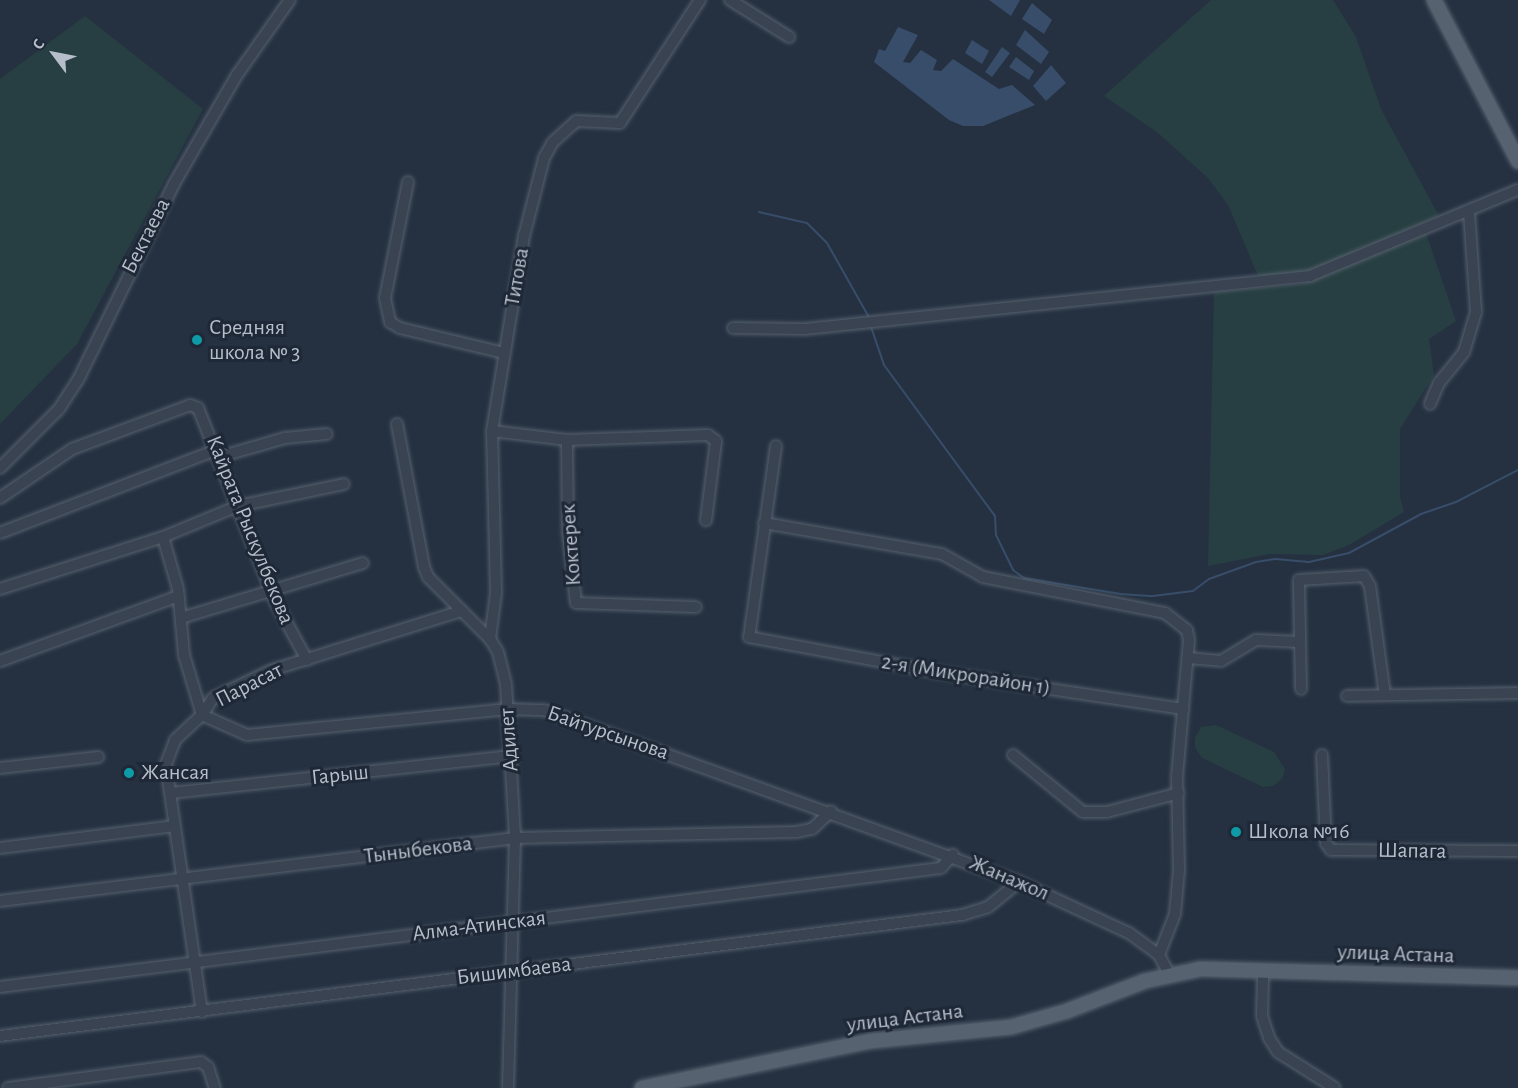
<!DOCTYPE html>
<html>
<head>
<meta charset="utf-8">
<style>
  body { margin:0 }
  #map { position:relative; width:1518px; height:1088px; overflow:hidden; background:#253141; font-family:"Alegreya Sans",sans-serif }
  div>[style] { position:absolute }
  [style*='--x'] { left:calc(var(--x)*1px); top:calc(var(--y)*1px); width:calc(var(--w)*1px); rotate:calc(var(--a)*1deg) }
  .green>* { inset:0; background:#273f42 }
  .water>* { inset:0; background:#384d69 }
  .stream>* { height:2px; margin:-1px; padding:0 1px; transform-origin:1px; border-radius:1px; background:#384d69 }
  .roads { filter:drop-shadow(0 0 2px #57616e) drop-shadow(0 0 2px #57616e) }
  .minor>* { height:10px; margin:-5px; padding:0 5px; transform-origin:5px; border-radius:5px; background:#394351 }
  .major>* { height:14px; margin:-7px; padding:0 7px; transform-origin:7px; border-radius:7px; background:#576271 }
  .dots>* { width:16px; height:16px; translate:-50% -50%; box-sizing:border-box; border:3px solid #1e2836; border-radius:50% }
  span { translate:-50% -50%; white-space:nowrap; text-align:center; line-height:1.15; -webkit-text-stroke:6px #1e2836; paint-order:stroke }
  .street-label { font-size:22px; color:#b6becb }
  .poi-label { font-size:22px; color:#b6becb }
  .left { translate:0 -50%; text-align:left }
  .north { position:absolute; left:24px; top:24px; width:60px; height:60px; -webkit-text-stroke:4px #1e2836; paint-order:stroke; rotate:302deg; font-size:16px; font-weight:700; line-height:24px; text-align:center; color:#b6becb }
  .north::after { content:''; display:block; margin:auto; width:21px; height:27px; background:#b6becb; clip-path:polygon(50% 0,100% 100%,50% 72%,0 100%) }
</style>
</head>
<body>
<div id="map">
  <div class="green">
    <div style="clip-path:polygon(1211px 0,1333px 0,1356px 37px,1381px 109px,1439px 216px,1309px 271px,1259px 278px,1228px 205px,1208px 178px,1158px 133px,1104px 96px)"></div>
    <div style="clip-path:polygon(85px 16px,203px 109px,77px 344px,0 424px,0 79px)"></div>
    <div style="clip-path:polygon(1426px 233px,1456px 321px,1429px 339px,1434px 375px,1400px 429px,1400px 497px,1404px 512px,1349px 545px,1323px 555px,1269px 554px,1208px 566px,1214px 292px,1301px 284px)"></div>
    <div style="clip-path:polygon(1216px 725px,1274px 752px,1285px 769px,1282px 779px,1273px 786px,1263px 787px,1202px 758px,1195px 747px,1195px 738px,1201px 727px)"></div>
  </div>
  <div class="water">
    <div style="clip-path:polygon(989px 0,1020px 0,1011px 16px)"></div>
    <div style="clip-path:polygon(1032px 3px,1052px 20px,1044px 34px,1022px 19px)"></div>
    <div style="clip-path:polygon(898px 27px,918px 35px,903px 62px,910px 63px,921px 50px,937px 60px,933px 70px,941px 71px,953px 59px,999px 89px,1012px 85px,1035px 105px,983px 126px,963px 126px,949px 120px,874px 62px,879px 49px,885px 51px)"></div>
    <div style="clip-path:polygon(1025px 30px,1049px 52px,1041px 64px,1016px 45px)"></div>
    <div style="clip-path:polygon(972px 40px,989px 51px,982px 64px,965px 53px)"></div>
    <div style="clip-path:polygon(1002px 47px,1010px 53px,992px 77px,985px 72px)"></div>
    <div style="clip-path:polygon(1016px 57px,1034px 71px,1029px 80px,1009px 67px)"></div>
    <div style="clip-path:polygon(1051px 65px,1066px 83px,1046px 101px,1033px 86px)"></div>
  </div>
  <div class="stream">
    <div style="--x:759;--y:212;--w:49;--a:12.9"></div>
    <div style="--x:807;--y:223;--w:28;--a:45"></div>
    <div style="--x:827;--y:243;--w:87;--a:60.5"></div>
    <div style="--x:870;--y:324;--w:43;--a:71.1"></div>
    <div style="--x:884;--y:365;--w:187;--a:53.7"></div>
    <div style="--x:995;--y:516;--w:19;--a:87"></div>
    <div style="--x:996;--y:535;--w:39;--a:64"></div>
    <div style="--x:1013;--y:570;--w:14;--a:36"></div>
    <div style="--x:1024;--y:578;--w:98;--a:9.4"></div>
    <div style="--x:1121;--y:594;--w:32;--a:4"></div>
    <div style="--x:1153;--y:596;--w:40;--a:-7.1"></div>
    <div style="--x:1193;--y:591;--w:20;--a:-37"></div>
    <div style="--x:1209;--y:579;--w:50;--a:-19.9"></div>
    <div style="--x:1256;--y:562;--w:19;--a:-9"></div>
    <div style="--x:1275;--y:559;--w:34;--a:5"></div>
    <div style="--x:1309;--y:562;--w:41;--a:-12.7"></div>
    <div style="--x:1349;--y:553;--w:82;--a:-28.4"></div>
    <div style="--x:1421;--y:514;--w:37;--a:-19"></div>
    <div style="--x:1456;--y:502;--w:70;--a:-27.3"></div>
  </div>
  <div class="roads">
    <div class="minor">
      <div style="--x:730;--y:0;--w:70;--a:32.1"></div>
      <div style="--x:408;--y:182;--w:118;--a:101.2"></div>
      <div style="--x:385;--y:298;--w:25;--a:78"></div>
      <div style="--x:390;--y:322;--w:12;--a:31"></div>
      <div style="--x:400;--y:328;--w:107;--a:13.5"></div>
      <div style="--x:733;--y:328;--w:72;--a:0.8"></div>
      <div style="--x:805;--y:329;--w:508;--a:-5.99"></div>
      <div style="--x:1310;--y:276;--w:225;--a:-22.5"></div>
      <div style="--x:1430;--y:404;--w:23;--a:-67"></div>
      <div style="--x:1439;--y:383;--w:40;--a:-51"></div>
      <div style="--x:1464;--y:352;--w:42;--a:-73.3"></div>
      <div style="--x:1476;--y:312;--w:101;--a:-94"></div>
      <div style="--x:397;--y:424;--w:146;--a:79.3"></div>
      <div style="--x:424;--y:567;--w:11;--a:68"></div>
      <div style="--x:428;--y:577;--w:88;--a:45"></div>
      <div style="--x:490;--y:639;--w:15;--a:58"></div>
      <div style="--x:498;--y:652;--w:34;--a:76"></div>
      <div style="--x:506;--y:685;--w:153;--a:86.6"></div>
      <div style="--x:515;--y:838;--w:250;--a:91.6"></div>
      <div style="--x:492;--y:431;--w:76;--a:6.8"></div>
      <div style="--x:567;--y:440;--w:141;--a:-2"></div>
      <div style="--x:708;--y:435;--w:10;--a:37"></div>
      <div style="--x:716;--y:441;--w:80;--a:97.2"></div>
      <div style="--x:567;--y:440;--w:92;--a:89.4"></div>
      <div style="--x:568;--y:532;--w:71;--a:83.6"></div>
      <div style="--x:576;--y:603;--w:120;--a:1.9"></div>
      <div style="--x:776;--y:446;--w:193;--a:98"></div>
      <div style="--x:749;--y:637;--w:190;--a:10.6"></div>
      <div style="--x:936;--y:672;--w:250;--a:8.5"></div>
      <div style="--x:219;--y:457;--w:69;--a:-16.1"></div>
      <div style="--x:285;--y:438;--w:42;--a:-5.4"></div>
      <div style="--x:0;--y:468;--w:83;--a:-45"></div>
      <div style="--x:59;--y:409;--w:35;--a:-57"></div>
      <div style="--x:78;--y:380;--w:218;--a:-63.9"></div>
      <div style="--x:174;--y:184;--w:126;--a:-60"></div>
      <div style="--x:237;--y:75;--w:92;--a:-54.8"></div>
      <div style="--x:0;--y:498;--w:87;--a:-34.2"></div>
      <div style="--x:72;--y:449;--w:126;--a:-20.4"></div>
      <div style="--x:190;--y:405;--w:9;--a:21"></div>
      <div style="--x:198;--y:408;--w:208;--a:68.2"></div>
      <div style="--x:275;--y:601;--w:67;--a:61.5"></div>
      <div style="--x:764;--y:523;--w:181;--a:9.9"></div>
      <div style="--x:942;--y:554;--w:47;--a:29.3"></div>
      <div style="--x:983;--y:577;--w:186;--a:11.2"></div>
      <div style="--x:1165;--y:613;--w:28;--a:38"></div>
      <div style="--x:1187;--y:630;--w:10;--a:79"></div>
      <div style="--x:1189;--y:640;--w:137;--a:95"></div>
      <div style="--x:1177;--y:776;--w:94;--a:88.8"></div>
      <div style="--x:1179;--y:870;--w:44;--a:95.2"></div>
      <div style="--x:1175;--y:914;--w:44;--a:111.3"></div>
      <div style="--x:0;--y:533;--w:231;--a:-21"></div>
      <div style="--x:163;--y:537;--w:54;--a:73.9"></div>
      <div style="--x:178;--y:589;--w:66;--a:84.8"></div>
      <div style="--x:184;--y:655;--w:63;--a:73.3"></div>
      <div style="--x:0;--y:589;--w:171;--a:-17.7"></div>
      <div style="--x:163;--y:537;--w:81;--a:-22.5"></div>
      <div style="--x:238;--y:506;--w:108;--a:-11.7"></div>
      <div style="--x:181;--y:618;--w:190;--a:-16.8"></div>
      <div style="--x:490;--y:639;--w:46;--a:-82.6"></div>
      <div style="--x:496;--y:593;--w:162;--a:-91.4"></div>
      <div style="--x:492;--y:431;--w:198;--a:-80.7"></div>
      <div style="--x:524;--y:236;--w:81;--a:-75.6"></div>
      <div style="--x:544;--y:158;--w:18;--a:-61"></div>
      <div style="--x:553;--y:142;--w:31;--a:-42"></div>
      <div style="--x:576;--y:121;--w:44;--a:2.6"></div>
      <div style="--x:620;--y:123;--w:147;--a:-57"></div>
      <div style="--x:1188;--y:658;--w:33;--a:5"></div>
      <div style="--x:1221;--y:661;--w:41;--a:-31"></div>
      <div style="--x:1256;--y:640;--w:44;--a:2.6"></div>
      <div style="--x:0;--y:661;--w:190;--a:-20"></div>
      <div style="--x:1301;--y:689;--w:109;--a:-91.1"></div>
      <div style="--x:1299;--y:580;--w:65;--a:-3.5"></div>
      <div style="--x:1364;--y:576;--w:12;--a:59"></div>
      <div style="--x:1370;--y:586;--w:110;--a:82.2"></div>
      <div style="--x:1347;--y:696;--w:171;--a:-1"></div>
      <div style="--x:202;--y:715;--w:49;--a:24"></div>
      <div style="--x:247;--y:735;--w:260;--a:-5.7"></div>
      <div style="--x:506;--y:709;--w:38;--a:2"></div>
      <div style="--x:544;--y:710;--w:505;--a:19.91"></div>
      <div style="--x:1019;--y:882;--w:121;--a:24.9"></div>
      <div style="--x:1129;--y:933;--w:37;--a:36"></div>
      <div style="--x:1159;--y:955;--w:21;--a:62"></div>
      <div style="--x:1013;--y:755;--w:90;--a:39.2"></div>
      <div style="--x:1083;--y:812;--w:24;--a:0"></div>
      <div style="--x:1107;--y:812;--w:74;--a:-14.8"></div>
      <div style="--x:1322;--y:755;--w:88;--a:87.4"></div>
      <div style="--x:1326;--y:843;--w:9;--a:54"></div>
      <div style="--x:1331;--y:850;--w:187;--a:0.3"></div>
      <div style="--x:0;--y:768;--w:99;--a:-6.4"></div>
      <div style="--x:171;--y:793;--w:341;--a:-6.2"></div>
      <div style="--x:0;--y:848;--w:176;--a:-7.2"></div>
      <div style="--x:0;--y:901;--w:519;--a:-6.97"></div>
      <div style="--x:515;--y:838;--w:281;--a:-1.2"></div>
      <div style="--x:796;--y:832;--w:16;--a:-11"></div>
      <div style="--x:812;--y:829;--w:26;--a:-43"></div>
      <div style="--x:1263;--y:976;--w:40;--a:91.4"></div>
      <div style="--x:1262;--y:1016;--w:23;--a:72"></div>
      <div style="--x:1269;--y:1038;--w:17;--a:57"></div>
      <div style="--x:1278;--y:1052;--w:67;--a:32.3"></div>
      <div style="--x:0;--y:987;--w:948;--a:-7.21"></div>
      <div style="--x:941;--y:868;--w:18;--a:-49"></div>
      <div style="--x:202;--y:1012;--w:251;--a:-98.3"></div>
      <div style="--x:166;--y:764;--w:26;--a:-69"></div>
      <div style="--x:175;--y:740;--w:37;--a:-43"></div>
      <div style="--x:202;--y:715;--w:20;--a:-57"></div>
      <div style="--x:213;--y:698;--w:65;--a:-25.4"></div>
      <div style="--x:272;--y:670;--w:199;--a:-17.3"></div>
      <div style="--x:0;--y:1036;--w:970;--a:-7.17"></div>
      <div style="--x:962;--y:915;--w:27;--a:-17"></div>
      <div style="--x:988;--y:907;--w:40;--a:-39"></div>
      <div style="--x:8;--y:1088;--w:195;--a:-7.7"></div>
      <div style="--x:201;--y:1062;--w:9;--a:36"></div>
      <div style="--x:208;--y:1067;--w:22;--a:72"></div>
    </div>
    <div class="major">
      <div style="--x:1434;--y:0;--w:182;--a:62.4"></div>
      <div style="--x:642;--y:1088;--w:234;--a:-11.6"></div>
      <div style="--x:871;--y:1041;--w:141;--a:-5.7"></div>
      <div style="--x:1011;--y:1027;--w:58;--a:-15.9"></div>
      <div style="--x:1067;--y:1011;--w:84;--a:-21"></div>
      <div style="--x:1145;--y:981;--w:56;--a:-12.3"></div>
      <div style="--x:1200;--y:969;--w:318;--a:1.6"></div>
    </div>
  </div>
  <div class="dots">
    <div style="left:197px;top:340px;background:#0f9aa8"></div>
    <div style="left:129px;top:773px;background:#0f9aa8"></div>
    <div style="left:1236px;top:832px;background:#0f9aa8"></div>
  </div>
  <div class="street-label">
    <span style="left:146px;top:236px;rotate:-63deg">Бектаева</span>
    <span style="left:517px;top:277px;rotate:-80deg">Титова</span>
    <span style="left:250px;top:530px;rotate:68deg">Кайрата Рыскулбекова</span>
    <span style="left:571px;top:545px;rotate:-94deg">Коктерек</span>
    <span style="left:966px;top:675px;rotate:9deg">2-я (Микрорайон 1)</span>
    <span style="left:249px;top:685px;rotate:-27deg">Парасат</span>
    <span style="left:608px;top:733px;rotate:19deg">Байтурсынова</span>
    <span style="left:509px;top:740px;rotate:-94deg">Адилет</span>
    <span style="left:340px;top:775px;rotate:-6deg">Гарыш</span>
    <span style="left:418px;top:850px;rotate:-7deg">Тыныбекова</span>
    <span style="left:1412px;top:851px;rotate:1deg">Шапага</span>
    <span style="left:1009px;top:878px;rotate:23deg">Жанажол</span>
    <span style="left:479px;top:926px;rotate:-7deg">Алма-Атинская</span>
    <span style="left:1396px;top:954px;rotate:2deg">улица Астана</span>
    <span style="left:514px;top:971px;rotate:-7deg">Бишимбаева</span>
    <span style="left:905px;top:1018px;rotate:-7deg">улица Астана</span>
  </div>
  <div class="poi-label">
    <span class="left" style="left:209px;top:340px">Средняя<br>школа № 3</span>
    <span class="left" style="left:141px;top:773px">Жансая</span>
    <span class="left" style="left:1248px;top:832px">Школа №16</span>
  </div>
  <div class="north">С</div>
</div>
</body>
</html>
